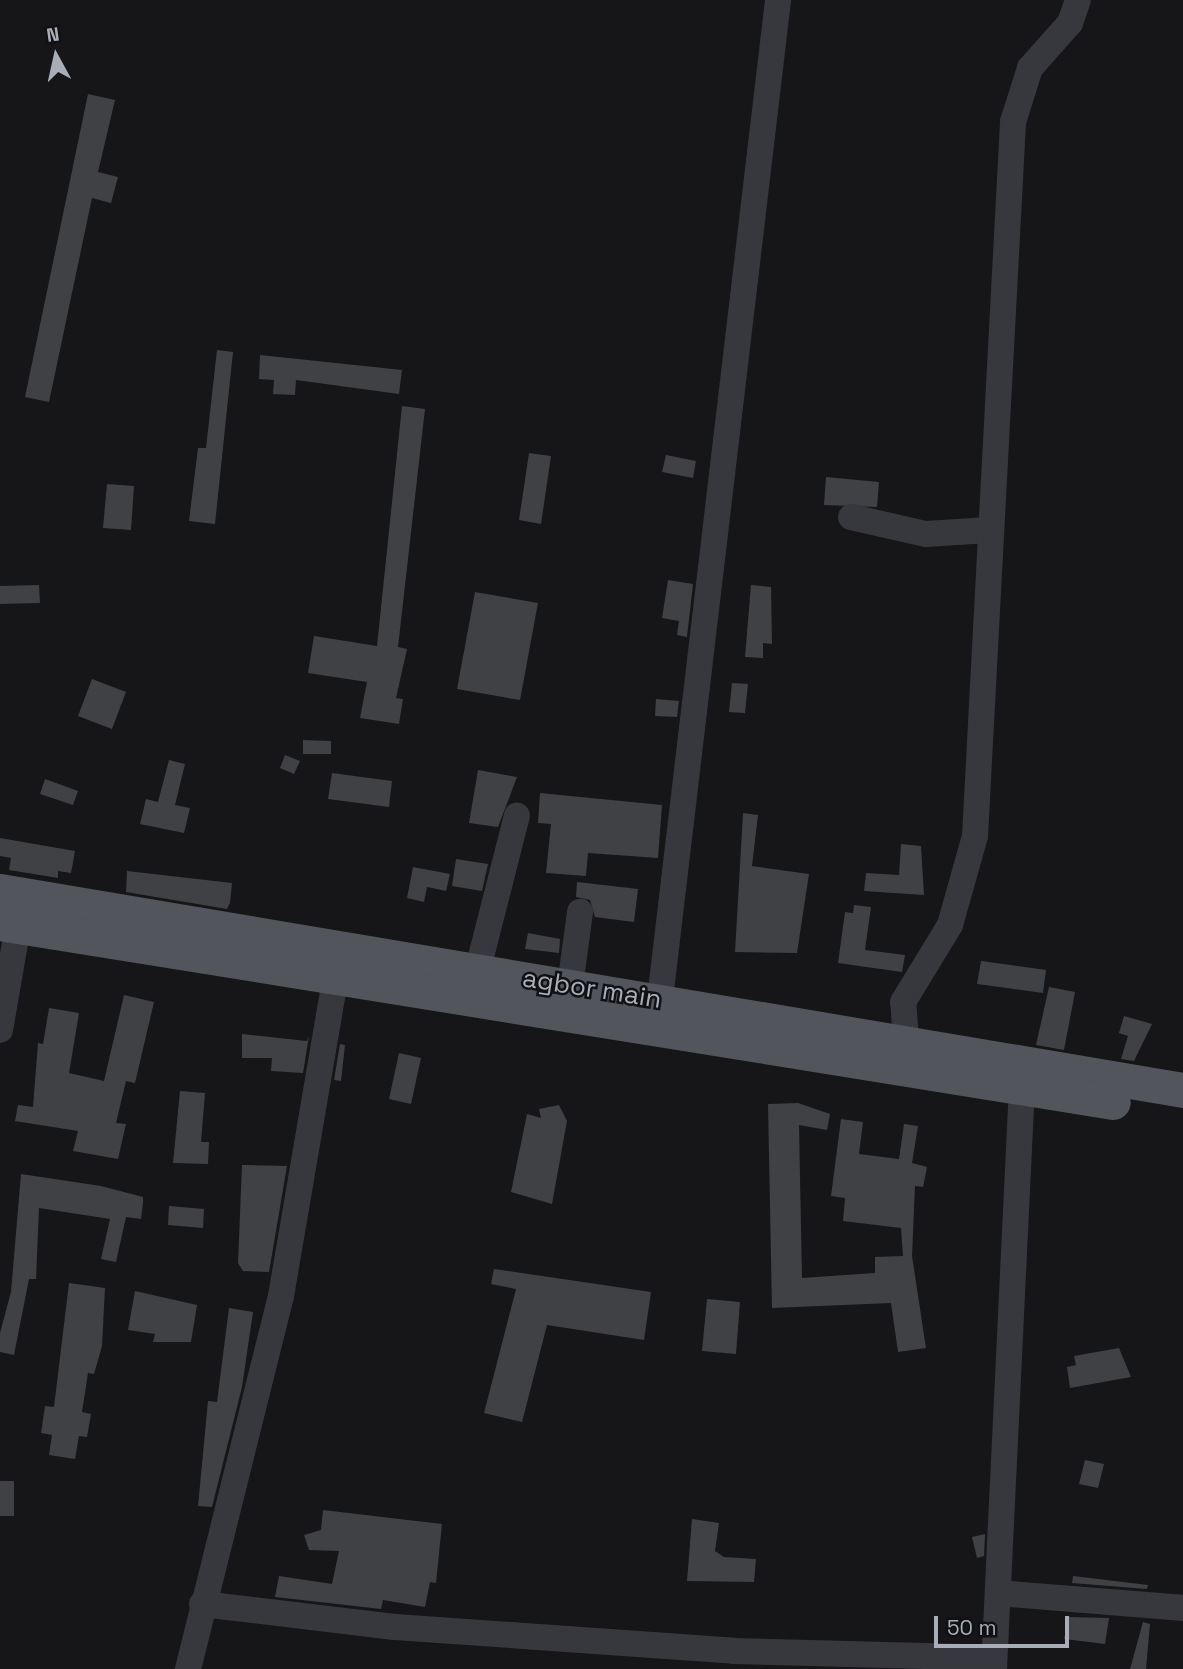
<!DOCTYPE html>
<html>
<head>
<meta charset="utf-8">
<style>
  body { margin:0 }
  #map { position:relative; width:1183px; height:1669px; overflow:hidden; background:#161618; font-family:"Space Grotesk",sans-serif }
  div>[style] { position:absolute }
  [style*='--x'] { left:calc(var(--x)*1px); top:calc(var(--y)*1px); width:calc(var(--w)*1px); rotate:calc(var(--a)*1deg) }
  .building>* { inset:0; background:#404145 }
  .minor>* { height:26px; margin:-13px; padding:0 13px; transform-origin:13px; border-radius:13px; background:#37383d }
  .major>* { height:35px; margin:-17.5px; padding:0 17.5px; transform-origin:17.5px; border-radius:17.5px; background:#53555c }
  span { translate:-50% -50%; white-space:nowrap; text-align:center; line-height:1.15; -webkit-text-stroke:5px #111113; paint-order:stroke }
  .street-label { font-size:26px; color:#a8adb8 }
  .north { position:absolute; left:21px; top:21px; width:70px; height:70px; -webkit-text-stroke:5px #111113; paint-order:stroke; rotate:352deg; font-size:19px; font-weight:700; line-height:28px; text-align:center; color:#a8adb8 }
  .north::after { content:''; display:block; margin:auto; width:24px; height:32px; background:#a8adb8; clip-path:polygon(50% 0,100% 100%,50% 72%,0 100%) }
  .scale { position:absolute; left:934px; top:1616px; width:135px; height:32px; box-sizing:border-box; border:4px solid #a8adb8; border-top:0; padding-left:9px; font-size:21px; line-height:24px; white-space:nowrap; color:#a8adb8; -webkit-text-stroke:5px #111113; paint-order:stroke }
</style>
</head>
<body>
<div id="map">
  <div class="building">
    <div style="clip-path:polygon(88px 94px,115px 100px,98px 172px,118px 177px,111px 203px,92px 198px,49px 402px,25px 397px)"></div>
    <div style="clip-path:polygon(217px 350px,233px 352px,215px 524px,189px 521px,198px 448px,206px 448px)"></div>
    <div style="clip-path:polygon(260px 355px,402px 370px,399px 394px,296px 380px,295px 395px,273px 394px,274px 380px,259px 379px)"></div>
    <div style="clip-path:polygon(402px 406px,425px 409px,398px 647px,407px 649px,396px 698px,403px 699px,399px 724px,360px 718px,367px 682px,308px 673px,314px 636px,377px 646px)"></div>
    <div style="clip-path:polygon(529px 453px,551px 456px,541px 524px,519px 520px)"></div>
    <div style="clip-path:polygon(666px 455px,696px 461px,693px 478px,662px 472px)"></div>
    <div style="clip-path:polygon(826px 477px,879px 482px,877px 507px,824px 505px)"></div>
    <div style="clip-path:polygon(107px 484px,134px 486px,131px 530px,103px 528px)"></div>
    <div style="clip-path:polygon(668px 580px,693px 584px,687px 637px,677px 635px,679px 621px,662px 618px)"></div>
    <div style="clip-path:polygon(39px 585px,40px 603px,0 604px,0 586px)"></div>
    <div style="clip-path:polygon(751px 585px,771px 587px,772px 644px,763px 643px,763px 658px,745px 657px)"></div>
    <div style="clip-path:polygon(475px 592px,538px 603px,520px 700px,457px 689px)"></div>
    <div style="clip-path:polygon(92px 679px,126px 692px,112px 729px,78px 716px)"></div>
    <div style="clip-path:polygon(732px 683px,748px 684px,745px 713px,729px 712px)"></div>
    <div style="clip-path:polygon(656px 699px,679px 701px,677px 717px,655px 716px)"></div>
    <div style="clip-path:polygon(303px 740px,331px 741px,331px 754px,303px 754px)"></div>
    <div style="clip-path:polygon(285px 755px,300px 761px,294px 774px,280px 768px)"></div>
    <div style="clip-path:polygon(169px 760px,185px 764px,175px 805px,190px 808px,184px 833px,140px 824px,146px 799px,158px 802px)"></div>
    <div style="clip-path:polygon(478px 770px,517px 777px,498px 827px,469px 823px)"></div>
    <div style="clip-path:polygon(332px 773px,392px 781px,389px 807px,328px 799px)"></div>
    <div style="clip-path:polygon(45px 779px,78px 791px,73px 805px,40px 794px)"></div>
    <div style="clip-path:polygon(540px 793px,662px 805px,658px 858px,588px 853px,586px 876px,546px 873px,551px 824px,538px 823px)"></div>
    <div style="clip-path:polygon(743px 813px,758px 815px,752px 866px,809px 874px,797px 953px,735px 952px)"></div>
    <div style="clip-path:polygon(0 838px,75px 851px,71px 873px,58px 871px,58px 878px,9px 870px,11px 858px,0 856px)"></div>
    <div style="clip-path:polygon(901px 844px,921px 846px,924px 895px,864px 891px,866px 873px,899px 875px)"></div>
    <div style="clip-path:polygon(456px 859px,488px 864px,482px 891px,452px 886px)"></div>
    <div style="clip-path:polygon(413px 867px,450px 874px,446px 891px,427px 887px,424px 902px,407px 898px)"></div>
    <div style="clip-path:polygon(127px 871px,232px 883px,230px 903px,227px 909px,126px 892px)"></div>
    <div style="clip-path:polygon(577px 882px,638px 889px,634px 922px,595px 917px,590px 900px,576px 897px)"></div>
    <div style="clip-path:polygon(854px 905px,871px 907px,865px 950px,905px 955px,902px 972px,838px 963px,845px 912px,853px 913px)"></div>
    <div style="clip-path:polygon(528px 933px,560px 939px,559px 953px,525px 949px)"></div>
    <div style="clip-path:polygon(981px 961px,1046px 970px,1043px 993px,977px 984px)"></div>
    <div style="clip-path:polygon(1049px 987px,1075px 992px,1064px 1050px,1036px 1045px)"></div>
    <div style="clip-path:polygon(124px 995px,154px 1002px,135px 1083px,126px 1081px,116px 1123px,126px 1124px,118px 1159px,73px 1151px,78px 1131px,15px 1121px,18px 1105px,33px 1107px,38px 1043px,43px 1044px,49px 1008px,79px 1013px,69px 1073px,104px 1081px)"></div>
    <div style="clip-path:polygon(1124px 1016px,1152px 1024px,1134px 1061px,1121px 1059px,1128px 1036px,1119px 1033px)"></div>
    <div style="clip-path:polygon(242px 1034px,307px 1041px,309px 1036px,303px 1073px,271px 1071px,272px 1058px,242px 1058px)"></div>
    <div style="clip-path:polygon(340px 1044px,345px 1045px,341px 1081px,334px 1080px)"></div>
    <div style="clip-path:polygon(399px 1053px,421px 1058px,411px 1104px,389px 1099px)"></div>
    <div style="clip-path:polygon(180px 1091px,205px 1093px,201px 1142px,209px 1142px,208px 1164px,173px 1163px)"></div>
    <div style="clip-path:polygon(798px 1103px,830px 1114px,827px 1130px,799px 1125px,802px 1278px,875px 1273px,875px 1257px,903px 1256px,901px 1228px,843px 1221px,845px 1198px,831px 1196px,841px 1119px,863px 1122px,859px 1154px,899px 1159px,904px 1124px,918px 1126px,912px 1163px,927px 1167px,923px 1187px,915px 1186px,912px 1256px,926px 1348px,898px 1352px,891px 1303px,772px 1308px,768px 1104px)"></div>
    <div style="clip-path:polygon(559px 1105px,567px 1121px,552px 1204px,511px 1192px,527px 1114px,541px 1118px,539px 1109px)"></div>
    <div style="clip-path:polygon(242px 1165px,287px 1166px,269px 1272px,243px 1271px,238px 1263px)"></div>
    <div style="clip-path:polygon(21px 1174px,101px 1186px,143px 1197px,143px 1203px,141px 1219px,126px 1217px,116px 1262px,101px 1259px,110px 1219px,39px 1208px,36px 1279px,29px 1279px,14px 1355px,0 1352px,0 1333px,11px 1292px)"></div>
    <div style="clip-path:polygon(169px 1206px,204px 1209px,203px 1228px,168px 1225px)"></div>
    <div style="clip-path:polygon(494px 1269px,651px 1292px,644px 1340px,547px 1325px,522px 1422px,484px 1413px,516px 1289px,491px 1284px)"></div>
    <div style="clip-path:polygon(69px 1283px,105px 1288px,102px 1346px,94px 1374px,88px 1373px,82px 1412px,91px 1414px,87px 1437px,79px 1436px,75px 1459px,49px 1455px,52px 1435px,41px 1433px,45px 1406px,54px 1407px)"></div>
    <div style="clip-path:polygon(135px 1291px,197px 1305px,191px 1342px,153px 1342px,155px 1334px,128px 1330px)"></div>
    <div style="clip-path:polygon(707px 1299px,740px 1302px,736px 1354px,702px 1351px)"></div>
    <div style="clip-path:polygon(229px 1308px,253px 1312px,242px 1387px,212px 1507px,198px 1506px,208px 1401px,217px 1402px)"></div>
    <div style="clip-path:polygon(1119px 1348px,1131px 1377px,1070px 1388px,1067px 1367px,1076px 1365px,1074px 1356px)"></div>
    <div style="clip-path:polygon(1085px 1460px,1104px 1464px,1098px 1488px,1079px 1484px)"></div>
    <div style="clip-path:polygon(0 1481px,14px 1481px,14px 1516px,0 1516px)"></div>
    <div style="clip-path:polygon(323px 1510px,442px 1524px,436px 1583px,430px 1582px,425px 1607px,383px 1600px,381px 1609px,275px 1597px,279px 1576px,332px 1584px,339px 1551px,309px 1550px,304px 1535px,321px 1530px)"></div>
    <div style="clip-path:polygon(692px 1519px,719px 1523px,715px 1551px,724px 1557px,756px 1559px,754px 1582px,687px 1581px)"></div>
    <div style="clip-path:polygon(985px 1534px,984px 1556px,977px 1558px,972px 1537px)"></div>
    <div style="clip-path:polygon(1073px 1576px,1148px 1585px,1147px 1589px,1072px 1583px)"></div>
    <div style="clip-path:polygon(1069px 1617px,1109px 1618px,1105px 1644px,1064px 1639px)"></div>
    <div style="clip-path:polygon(1143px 1622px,1150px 1624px,1146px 1669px,1130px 1669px)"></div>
  </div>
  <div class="minor">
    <div style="--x:851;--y:517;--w:77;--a:12.8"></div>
    <div style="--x:926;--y:534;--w:63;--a:-3.6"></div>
    <div style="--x:570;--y:986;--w:75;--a:-82.3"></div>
    <div style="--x:473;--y:988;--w:178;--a:-75.7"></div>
    <div style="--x:660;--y:999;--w:1006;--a:-83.26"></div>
    <div style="--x:0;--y:1030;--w:106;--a:-80.2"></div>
    <div style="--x:906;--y:1041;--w:39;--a:-94"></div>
    <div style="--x:903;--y:1002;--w:90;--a:-58.6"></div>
    <div style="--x:950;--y:925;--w:92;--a:-74.3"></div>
    <div style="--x:975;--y:836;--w:715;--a:-86.95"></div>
    <div style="--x:1013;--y:122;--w:57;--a:-72.5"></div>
    <div style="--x:1030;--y:68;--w:60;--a:-48.4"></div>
    <div style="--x:1070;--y:23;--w:24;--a:-71"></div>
    <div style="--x:998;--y:1593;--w:186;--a:4.6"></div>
    <div style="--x:202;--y:1604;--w:194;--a:6.8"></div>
    <div style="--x:395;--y:1627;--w:340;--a:4"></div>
    <div style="--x:734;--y:1651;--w:259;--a:1.5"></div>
    <div style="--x:188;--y:1669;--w:384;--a:-76"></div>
    <div style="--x:281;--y:1296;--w:327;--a:-80.3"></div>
    <div style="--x:994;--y:1669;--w:583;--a:-87.25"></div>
  </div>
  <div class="major">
    <div style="--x:0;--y:891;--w:1200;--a:9.55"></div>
    <div style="--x:0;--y:923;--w:1127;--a:9.14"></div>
  </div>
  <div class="street-label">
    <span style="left:592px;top:989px;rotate:9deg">agbor main</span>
  </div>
  <div class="north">N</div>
  <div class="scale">50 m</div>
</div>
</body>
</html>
